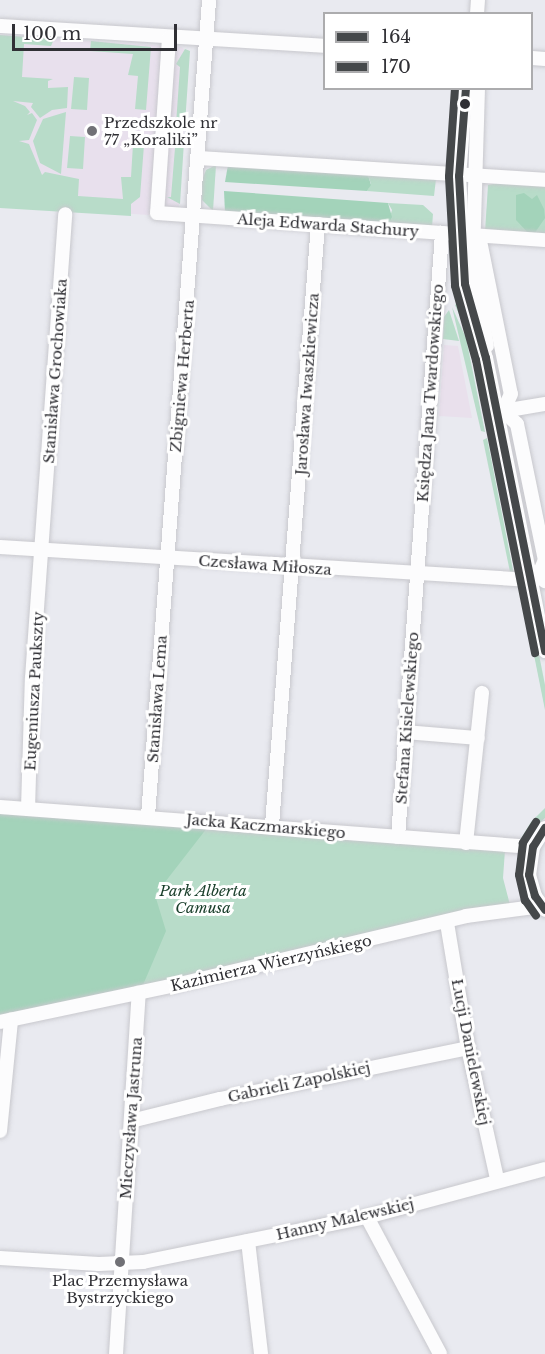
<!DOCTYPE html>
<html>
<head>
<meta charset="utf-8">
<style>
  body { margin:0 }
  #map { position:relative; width:545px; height:1354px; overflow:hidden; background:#e9eaf0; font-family:"Libre Baskerville",serif }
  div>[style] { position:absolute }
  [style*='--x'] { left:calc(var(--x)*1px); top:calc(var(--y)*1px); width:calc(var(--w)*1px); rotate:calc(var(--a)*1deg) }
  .commercial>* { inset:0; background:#e9e0ec }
  .education>* { inset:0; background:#e8e0ed }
  .green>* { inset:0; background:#b8dcc9 }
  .forest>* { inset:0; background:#a3d3ba }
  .roads { filter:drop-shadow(0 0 2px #c8c8cd) drop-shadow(0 0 2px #c8c8cd) }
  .minor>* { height:14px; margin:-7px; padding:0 7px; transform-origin:7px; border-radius:7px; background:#fcfcfd }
  .bus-1>* { height:8px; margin:-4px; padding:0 4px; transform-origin:4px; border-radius:4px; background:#45484a }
  .bus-2>* { height:8px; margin:-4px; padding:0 4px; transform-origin:4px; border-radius:4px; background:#45484a }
  .dots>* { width:16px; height:16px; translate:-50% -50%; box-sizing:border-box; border:3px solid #fff; border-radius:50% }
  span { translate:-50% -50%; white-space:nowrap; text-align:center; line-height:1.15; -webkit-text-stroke:6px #fff; paint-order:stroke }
  .poi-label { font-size:15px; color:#303035 }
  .left { translate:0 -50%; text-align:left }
  .street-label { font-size:15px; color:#303035 }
  .park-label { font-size:15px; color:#193e2a; font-style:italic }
  .legend { position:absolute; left:323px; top:12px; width:210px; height:78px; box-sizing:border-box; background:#fff; border:2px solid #acacae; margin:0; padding:8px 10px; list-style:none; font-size:18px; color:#303035 }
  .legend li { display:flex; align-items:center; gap:12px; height:30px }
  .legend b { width:30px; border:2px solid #acacae }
  .scale { position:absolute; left:12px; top:24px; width:165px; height:27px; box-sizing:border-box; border:3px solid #303035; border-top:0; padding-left:8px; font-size:18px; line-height:21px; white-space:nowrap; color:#303035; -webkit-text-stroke:4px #fff; paint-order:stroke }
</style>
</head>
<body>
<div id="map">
  <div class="commercial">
    <div style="clip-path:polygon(444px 345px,458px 346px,472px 418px,439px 416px)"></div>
  </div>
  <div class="education">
    <div style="clip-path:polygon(0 35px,182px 47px,189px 56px,178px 217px,0 205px)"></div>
  </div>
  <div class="green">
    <div style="clip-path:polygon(0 35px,54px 39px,51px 46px,24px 44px,22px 77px,53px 79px,48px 81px,48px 88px,68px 87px,67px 108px,52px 110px,40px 118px,31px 107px,33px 103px,13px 101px,25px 106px,30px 112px,27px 115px,32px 113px,37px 120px,29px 140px,19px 141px,29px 144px,42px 175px,45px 172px,79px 179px,78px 196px,123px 199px,121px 177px,131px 177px,133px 144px,144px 145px,140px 197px,131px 204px,131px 216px,0 208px)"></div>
    <div style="clip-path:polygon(91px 41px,151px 47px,146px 110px,135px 109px,138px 76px,128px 75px,133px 54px,90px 51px)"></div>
    <div style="clip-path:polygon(185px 49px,190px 51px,185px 124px,176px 124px,180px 67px,176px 64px)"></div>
    <div style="clip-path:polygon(74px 77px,89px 78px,87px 110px,71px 109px)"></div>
    <div style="clip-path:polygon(66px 112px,61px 174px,40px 163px,33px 141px,43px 119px)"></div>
    <div style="clip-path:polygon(70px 136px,85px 137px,83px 169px,67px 168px)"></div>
    <div style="clip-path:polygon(176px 136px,184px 142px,180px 204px,167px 197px,171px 197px)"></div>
    <div style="clip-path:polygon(216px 165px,213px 211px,202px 200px,202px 180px,206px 170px)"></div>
    <div style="clip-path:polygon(368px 175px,436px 179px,434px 196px,367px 191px,371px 184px)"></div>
    <div style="clip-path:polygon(503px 182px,545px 183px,545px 236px,485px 232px,488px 185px)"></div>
    <div style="clip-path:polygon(388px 203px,423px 205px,433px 214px,432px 227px,388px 224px,392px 210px)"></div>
    <div style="clip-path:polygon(459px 301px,478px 361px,494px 430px,489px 431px,469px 337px,455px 305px)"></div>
    <div style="clip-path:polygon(452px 307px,466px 338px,485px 432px,481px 431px)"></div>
    <div style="clip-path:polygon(449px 310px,459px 341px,443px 339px,444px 317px)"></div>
    <div style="clip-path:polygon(495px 437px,521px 566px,517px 573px,490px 438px)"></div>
    <div style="clip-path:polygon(487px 438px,514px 575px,511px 577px,483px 440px)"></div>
    <div style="clip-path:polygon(529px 604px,545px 685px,545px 710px,524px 605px)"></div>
    <div style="clip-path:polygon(545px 808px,545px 818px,520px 840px,531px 822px)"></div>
    <div style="clip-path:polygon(135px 820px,505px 850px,503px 878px,510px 905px,123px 990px)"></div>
  </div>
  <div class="forest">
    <div style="clip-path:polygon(228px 165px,368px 175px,371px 185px,367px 191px,225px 182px)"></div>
    <div style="clip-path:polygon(224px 191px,388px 203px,392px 217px,388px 224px,225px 213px)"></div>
    <div style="clip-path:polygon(524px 193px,532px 199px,537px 195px,544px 209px,545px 218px,532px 237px,516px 220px,516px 195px)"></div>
    <div style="clip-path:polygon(0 813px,207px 828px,155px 895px,166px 931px,143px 985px,0 1016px)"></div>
  </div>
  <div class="roads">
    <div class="minor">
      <div style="--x:477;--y:14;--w:14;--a:-86"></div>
      <div style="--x:0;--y:26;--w:325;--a:3.5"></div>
      <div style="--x:169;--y:38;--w:175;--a:93.9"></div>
      <div style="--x:157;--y:213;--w:389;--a:4"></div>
      <div style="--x:532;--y:58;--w:13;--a:4"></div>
      <div style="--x:466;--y:88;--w:88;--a:94.5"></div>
      <div style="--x:459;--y:176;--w:108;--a:86.8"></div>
      <div style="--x:465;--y:284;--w:77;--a:74.2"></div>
      <div style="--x:486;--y:358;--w:299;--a:78.6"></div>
      <div style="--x:478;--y:88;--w:167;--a:91.7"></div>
      <div style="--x:473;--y:255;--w:92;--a:81.3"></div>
      <div style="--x:198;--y:158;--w:348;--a:3.6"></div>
      <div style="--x:479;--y:236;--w:161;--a:78.6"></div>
      <div style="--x:511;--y:394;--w:19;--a:115"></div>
      <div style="--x:503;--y:411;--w:19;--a:43"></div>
      <div style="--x:517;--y:424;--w:139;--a:78.4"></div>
      <div style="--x:497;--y:412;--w:49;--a:-9.5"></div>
      <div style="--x:0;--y:547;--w:532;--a:3.56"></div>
      <div style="--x:545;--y:560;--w:17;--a:114"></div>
      <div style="--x:538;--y:576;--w:9;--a:36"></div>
      <div style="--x:406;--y:732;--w:72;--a:4.8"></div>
      <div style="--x:0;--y:807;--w:534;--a:4.29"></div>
      <div style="--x:28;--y:809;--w:131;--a:-88.3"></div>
      <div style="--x:32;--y:678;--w:465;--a:-85.9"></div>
      <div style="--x:148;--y:816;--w:818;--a:-85.72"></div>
      <div style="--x:272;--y:825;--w:603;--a:-85.62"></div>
      <div style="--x:545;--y:828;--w:22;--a:122"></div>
      <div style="--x:533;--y:847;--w:28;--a:98"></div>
      <div style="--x:529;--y:875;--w:22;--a:74"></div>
      <div style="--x:535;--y:896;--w:17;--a:54"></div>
      <div style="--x:398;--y:837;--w:606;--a:-85.83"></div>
      <div style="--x:466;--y:843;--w:151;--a:-83.9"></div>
      <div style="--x:447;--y:923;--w:127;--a:80.5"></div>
      <div style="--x:468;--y:1048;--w:134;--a:77.5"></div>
      <div style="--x:0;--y:1022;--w:175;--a:-11.9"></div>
      <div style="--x:171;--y:986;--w:303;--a:-13.3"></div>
      <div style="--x:466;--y:916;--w:76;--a:-7.6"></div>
      <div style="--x:131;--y:1121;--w:92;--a:-13.9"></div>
      <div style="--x:220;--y:1099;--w:253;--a:-11.6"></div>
      <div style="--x:0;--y:1131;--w:112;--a:-84.3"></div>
      <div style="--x:367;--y:1217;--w:155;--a:61.9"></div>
      <div style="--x:248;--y:1241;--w:114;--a:83.4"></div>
      <div style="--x:0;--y:1258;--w:99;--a:3.5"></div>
      <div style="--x:99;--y:1264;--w:44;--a:-2.6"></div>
      <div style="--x:143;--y:1262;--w:228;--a:-11.4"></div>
      <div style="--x:367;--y:1217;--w:184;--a:-15.1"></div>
      <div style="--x:116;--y:1354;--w:362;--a:-86.4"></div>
    </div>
  </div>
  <div class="bus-1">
    <div style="--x:466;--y:88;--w:88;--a:94.5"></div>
    <div style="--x:459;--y:176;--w:108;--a:86.8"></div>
    <div style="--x:465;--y:284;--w:77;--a:74.2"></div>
    <div style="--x:486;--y:358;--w:299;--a:78.6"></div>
    <div style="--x:545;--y:828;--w:22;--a:122"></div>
    <div style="--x:533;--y:847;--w:28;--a:98"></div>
    <div style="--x:529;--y:875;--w:22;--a:74"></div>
    <div style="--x:535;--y:896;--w:17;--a:54"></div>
  </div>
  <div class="bus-2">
    <div style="--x:455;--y:88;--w:89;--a:93.9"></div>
    <div style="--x:449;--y:177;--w:109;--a:86.8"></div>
    <div style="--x:455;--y:286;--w:77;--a:74.2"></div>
    <div style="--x:476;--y:360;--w:299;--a:78.6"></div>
    <div style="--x:536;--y:822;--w:25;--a:122"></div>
    <div style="--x:523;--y:843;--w:32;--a:97"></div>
    <div style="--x:519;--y:875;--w:26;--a:77"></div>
    <div style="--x:525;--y:900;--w:19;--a:55"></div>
  </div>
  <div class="dots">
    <div style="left:465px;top:104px;background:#303035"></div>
    <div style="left:92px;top:131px;background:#717176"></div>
    <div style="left:120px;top:1262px;background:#717176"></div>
  </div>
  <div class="poi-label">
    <span class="left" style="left:104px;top:131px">Przedszkole nr<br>77 „Koraliki”</span>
    <span style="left:120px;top:1289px">Plac Przemysława<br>Bystrzyckiego</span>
  </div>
  <div class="street-label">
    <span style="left:328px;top:225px;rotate:4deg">Aleja Edwarda Stachury</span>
    <span style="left:55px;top:371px;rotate:-86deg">Stanisława Grochowiaka</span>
    <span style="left:182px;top:376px;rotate:-85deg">Zbigniewa Herberta</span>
    <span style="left:307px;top:384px;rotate:-86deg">Jarosława Iwaszkiewicza</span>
    <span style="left:430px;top:393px;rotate:-86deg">Księdza Jana Twardowskiego</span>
    <span style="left:265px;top:565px;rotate:4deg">Czesława Miłosza</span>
    <span style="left:34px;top:691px;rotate:-87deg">Eugeniusza Paukszty</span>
    <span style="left:157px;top:699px;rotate:-86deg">Stanisława Lema</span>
    <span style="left:407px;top:718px;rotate:-86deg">Stefana Kisielewskiego</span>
    <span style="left:266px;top:826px;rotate:5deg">Jacka Kaczmarskiego</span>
    <span style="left:271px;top:963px;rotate:-13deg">Kazimierza Wierzyńskiego</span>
    <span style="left:471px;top:1052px;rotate:79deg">Łucji Danielewskiej</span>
    <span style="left:299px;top:1082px;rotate:-12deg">Gabrieli Zapolskiej</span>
    <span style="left:131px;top:1118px;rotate:-86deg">Mieczysława Jastruna</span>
    <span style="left:345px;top:1219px;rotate:-13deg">Hanny Malewskiej</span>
  </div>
  <div class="park-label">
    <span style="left:203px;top:899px">Park Alberta<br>Camusa</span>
  </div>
  <ul class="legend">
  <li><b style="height:8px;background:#45484a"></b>164</li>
  <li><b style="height:8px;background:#45484a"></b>170</li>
  </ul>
  <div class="scale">100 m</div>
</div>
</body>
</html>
